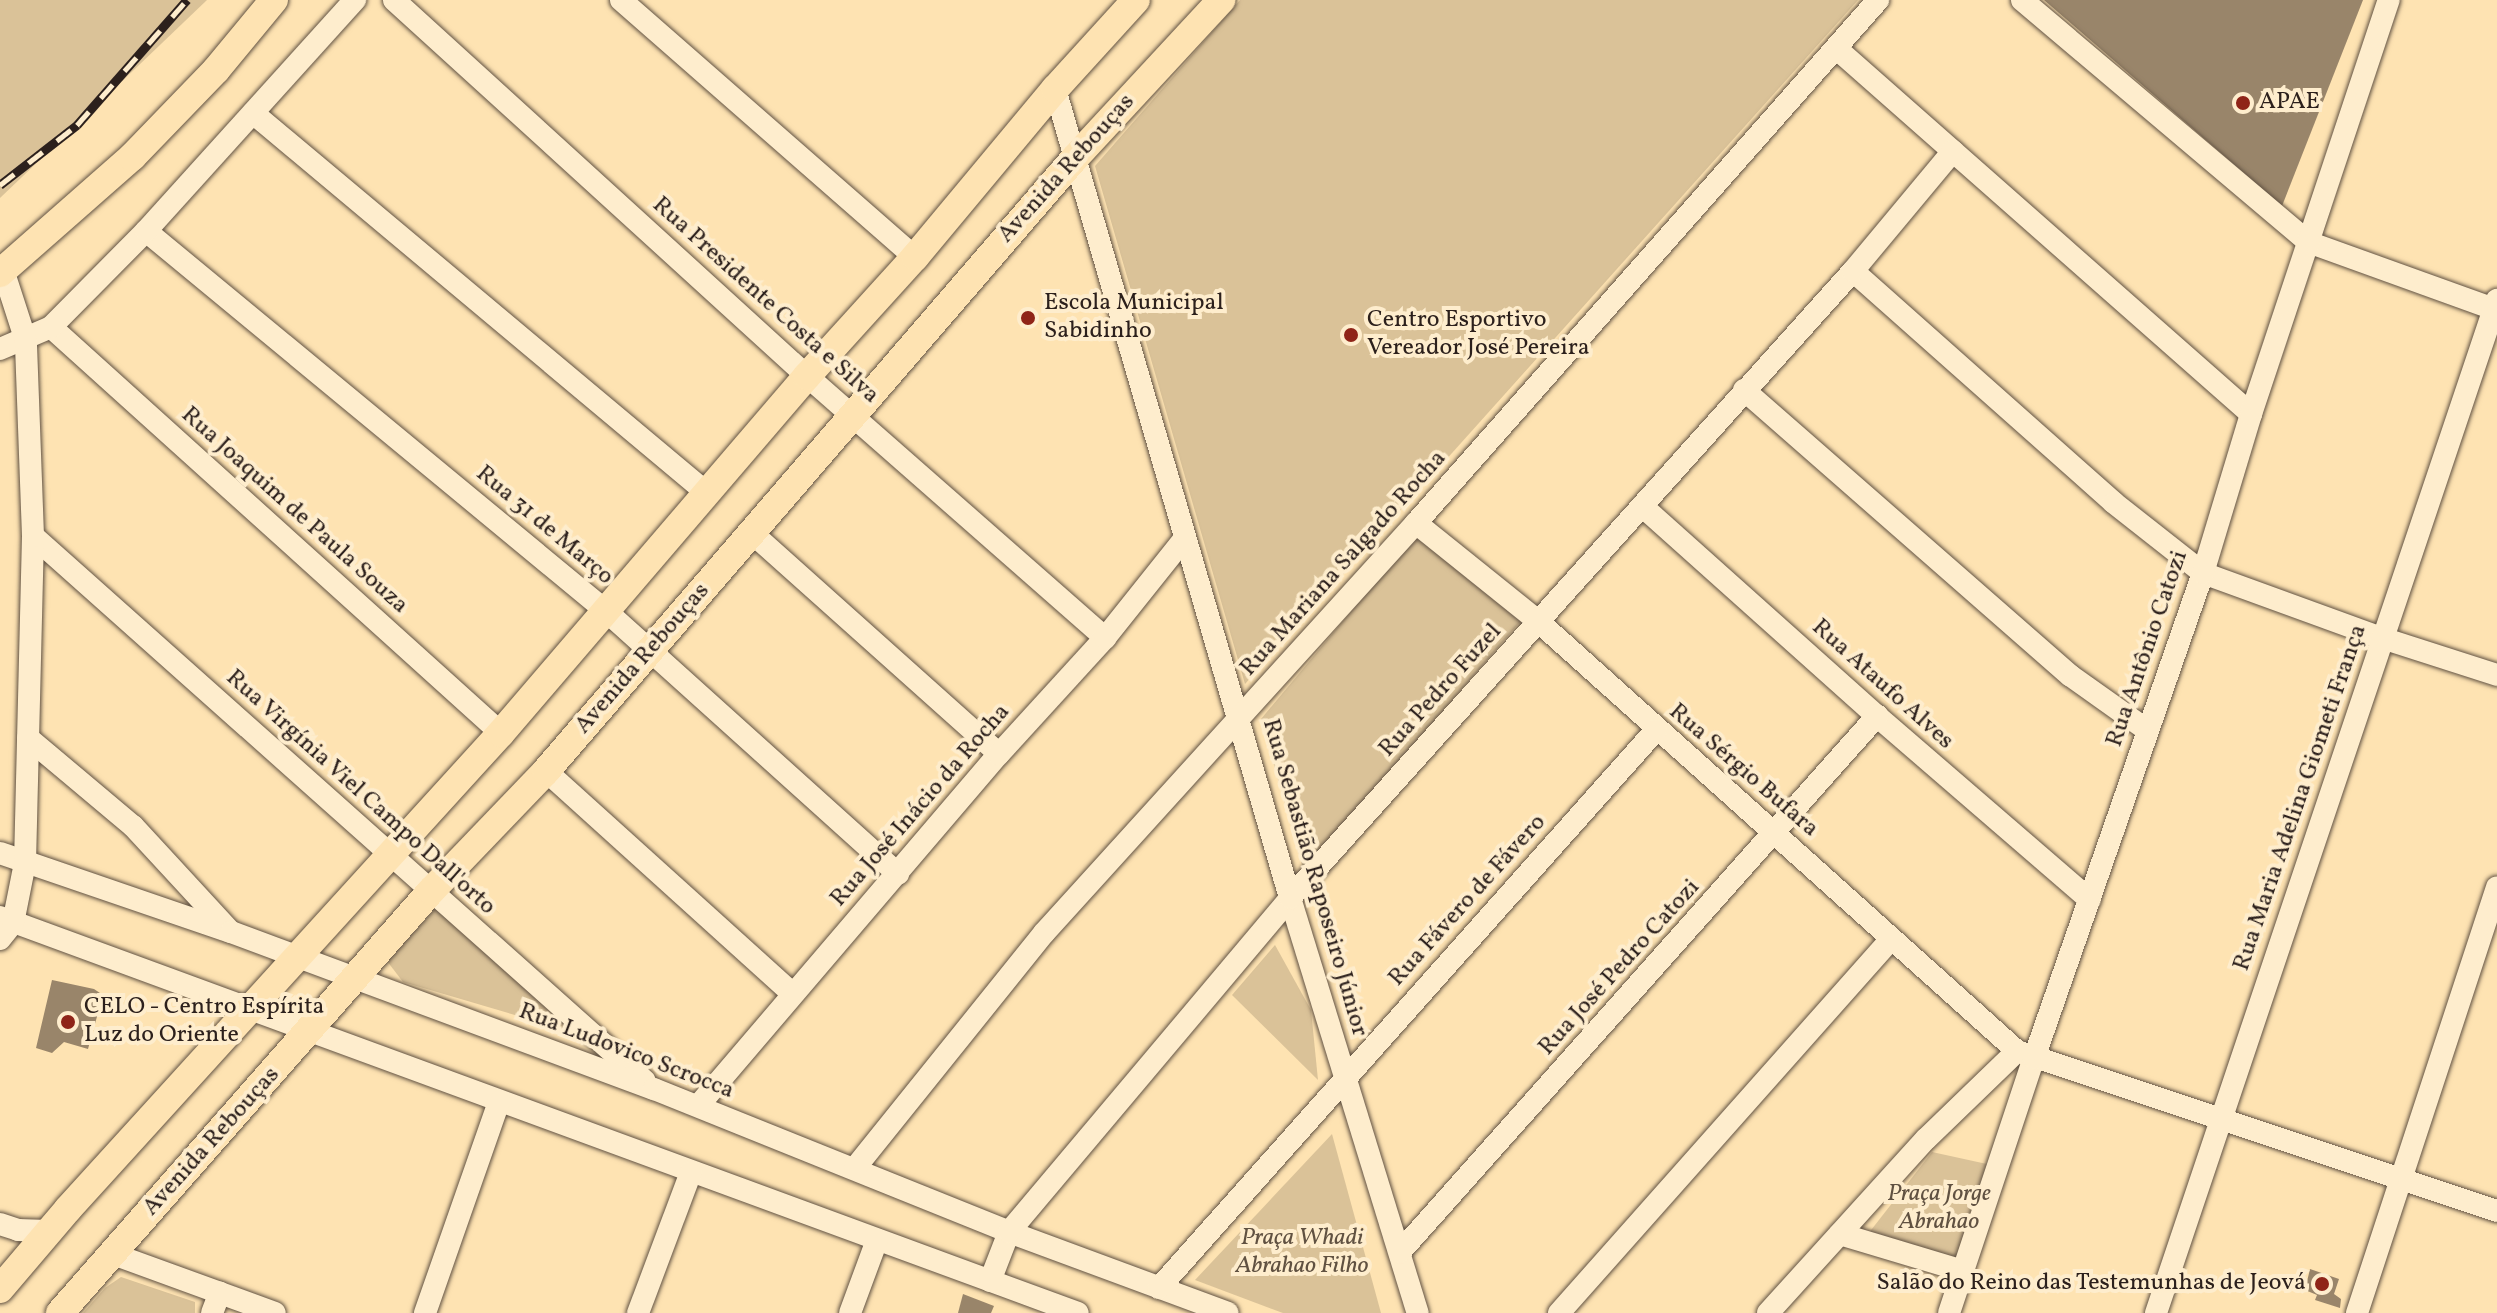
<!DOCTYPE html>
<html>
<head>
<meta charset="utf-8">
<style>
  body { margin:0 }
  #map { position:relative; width:2497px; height:1313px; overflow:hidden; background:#fee3b2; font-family:Vollkorn,serif }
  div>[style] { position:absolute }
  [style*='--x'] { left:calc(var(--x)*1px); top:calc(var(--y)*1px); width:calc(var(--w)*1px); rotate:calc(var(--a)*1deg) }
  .green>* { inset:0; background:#dac298 }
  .building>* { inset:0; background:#99856a }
  .roads { filter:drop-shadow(0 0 2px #605142) drop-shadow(0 0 2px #605142) }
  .minor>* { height:22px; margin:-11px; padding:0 11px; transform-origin:11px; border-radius:11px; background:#feedcd }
  .major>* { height:28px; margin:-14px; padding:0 14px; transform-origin:14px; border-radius:14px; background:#fee3b2 }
  .rail>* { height:9px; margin-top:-4.5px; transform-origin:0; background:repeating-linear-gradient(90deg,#feedcd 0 18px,#2c201c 0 36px); box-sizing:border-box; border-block:2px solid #2c201c }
  .dots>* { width:22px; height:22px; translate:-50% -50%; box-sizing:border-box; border:4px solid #feedcd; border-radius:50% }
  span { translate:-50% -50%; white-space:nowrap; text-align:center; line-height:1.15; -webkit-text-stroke:8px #feedcd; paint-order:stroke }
  .poi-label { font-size:24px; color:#2c201c }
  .left { translate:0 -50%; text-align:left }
  .right { translate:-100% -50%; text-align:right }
  .street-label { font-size:24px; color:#2c201c }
  .park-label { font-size:24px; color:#605141; font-style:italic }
</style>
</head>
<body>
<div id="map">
  <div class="green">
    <div style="clip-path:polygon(0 0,207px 0,0 198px)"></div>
    <div style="clip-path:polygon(1240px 0,1858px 0,1245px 684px,1095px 166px)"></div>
    <div style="clip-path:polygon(1416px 534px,1525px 616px,1304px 872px,1261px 719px)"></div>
    <div style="clip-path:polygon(438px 906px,586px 1036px,403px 982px,387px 961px)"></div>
    <div style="clip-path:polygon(1275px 945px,1311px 1010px,1318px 1080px,1232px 995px)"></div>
    <div style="clip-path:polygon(1332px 1134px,1381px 1313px,1283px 1313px,1195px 1280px)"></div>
    <div style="clip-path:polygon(1932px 1152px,1996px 1166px,1965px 1260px,1868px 1234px)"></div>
    <div style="clip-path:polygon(121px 1277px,195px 1302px,195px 1313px,83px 1313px,105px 1288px)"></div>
  </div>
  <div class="building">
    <div style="clip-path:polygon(2044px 0,2363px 0,2282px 206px)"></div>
    <div style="clip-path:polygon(52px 980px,94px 989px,103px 995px,88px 1049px,64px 1042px,52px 1053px,36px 1048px)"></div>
    <div style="clip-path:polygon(2310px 1269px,2339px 1279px,2334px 1294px,2341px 1299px,2340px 1308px,2315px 1300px,2317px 1295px,2305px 1290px)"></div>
    <div style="clip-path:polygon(963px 1294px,994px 1306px,991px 1313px,958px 1313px)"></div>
  </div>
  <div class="roads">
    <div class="minor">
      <div style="--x:394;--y:0;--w:559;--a:42.32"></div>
      <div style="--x:807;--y:376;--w:397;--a:41.3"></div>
      <div style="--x:621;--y:0;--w:390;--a:41.2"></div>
      <div style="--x:2022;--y:0;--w:375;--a:40.2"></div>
      <div style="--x:2308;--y:242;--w:201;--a:19.8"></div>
      <div style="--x:1837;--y:49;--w:552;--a:41.4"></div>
      <div style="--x:1055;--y:89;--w:842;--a:73.8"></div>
      <div style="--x:1290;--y:898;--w:434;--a:72.9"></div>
      <div style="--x:253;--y:113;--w:593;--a:39.94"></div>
      <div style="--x:146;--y:231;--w:597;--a:39.56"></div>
      <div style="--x:606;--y:611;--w:393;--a:42"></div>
      <div style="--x:1853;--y:271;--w:349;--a:41.6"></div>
      <div style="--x:2114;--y:503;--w:113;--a:38.2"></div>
      <div style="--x:2203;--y:573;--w:190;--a:20"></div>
      <div style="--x:2382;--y:638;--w:121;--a:17.8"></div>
      <div style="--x:51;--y:327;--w:606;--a:42.06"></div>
      <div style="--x:0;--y:349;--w:56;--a:-23.3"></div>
      <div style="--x:51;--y:327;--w:135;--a:-45.3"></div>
      <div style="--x:146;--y:231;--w:312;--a:-47.9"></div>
      <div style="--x:1744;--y:390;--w:434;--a:41.2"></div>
      <div style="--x:2071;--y:676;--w:93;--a:35.4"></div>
      <div style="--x:1642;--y:506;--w:315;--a:41.8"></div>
      <div style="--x:1877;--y:716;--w:281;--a:40.8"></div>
      <div style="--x:1416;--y:523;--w:158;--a:38.8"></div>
      <div style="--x:1539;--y:622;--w:642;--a:41.91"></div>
      <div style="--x:2017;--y:1051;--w:506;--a:18.43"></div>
      <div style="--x:752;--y:533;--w:331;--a:41.8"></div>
      <div style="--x:33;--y:536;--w:819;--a:41.69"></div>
      <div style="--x:28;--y:738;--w:137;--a:40"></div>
      <div style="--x:133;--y:826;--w:143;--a:47.3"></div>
      <div style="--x:546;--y:771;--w:331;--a:42.1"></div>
      <div style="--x:0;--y:853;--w:244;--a:18.9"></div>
      <div style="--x:231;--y:932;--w:451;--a:20.4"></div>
      <div style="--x:654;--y:1089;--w:383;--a:21.9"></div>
      <div style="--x:1009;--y:1232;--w:233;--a:20.3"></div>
      <div style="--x:0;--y:917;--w:1148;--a:20.17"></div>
      <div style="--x:0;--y:939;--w:21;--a:-51"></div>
      <div style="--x:13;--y:923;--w:61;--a:-78.7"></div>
      <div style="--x:25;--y:863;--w:327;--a:-88.6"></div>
      <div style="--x:33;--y:536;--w:195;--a:-92.1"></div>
      <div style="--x:26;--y:341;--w:75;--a:-107.9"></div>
      <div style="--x:698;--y:1106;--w:463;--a:-49.5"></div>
      <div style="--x:999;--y:754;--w:157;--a:-47.6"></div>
      <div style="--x:1105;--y:638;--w:127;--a:-51.4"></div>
      <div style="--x:855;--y:1168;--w:302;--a:-51.2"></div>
      <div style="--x:1044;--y:933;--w:554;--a:-47.78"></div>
      <div style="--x:1416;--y:523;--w:698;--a:-48.54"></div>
      <div style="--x:0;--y:1224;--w:19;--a:18"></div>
      <div style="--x:18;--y:1230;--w:31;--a:2"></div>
      <div style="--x:1840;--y:1234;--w:128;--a:16.7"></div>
      <div style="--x:1400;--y:1252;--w:718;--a:-48.33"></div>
      <div style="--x:113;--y:1254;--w:172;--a:20"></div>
      <div style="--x:990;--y:1281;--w:53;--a:-68.8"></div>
      <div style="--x:1009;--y:1232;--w:436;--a:-49.9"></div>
      <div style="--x:1290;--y:898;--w:843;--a:-48.08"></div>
      <div style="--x:1853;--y:271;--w:156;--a:-50.2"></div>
      <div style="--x:1159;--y:1288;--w:747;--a:-48.31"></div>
      <div style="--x:212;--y:1313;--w:22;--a:-69"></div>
      <div style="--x:425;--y:1313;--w:224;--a:-70.7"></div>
      <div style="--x:638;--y:1313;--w:151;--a:-69.4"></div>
      <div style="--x:850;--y:1313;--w:78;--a:-69.7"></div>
      <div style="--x:1559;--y:1313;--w:500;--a:-48.4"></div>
      <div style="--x:1768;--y:1313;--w:235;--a:-47.8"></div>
      <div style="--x:1926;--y:1139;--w:127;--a:-44"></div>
      <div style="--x:1949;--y:1313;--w:269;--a:-71.6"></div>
      <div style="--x:2034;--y:1058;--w:514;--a:-70.79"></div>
      <div style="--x:2203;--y:573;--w:166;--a:-73.2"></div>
      <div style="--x:2251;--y:414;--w:436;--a:-71.6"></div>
      <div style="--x:2156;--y:1313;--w:1069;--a:-71.4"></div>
      <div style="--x:2357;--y:1313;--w:448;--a:-71.8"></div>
    </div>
    <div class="major">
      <div style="--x:0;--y:273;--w:176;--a:-41.3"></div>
      <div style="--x:132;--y:157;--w:121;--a:-46"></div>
      <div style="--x:216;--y:70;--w:91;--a:-50.4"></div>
      <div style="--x:0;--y:1289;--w:105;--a:-49.6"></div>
      <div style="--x:68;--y:1209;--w:643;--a:-47.71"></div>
      <div style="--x:501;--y:733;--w:470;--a:-49.4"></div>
      <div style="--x:807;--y:376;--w:161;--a:-47.8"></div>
      <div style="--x:915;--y:257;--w:219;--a:-50.2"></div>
      <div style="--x:1055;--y:89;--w:120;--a:-47.7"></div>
      <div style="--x:60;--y:1313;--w:562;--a:-48.68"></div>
      <div style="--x:431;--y:891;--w:166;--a:-46.2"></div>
      <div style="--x:546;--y:771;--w:808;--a:-49.21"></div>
      <div style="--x:1074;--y:159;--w:217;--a:-47.2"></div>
    </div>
  </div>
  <div class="rail">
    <div style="--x:0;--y:185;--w:98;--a:-37.9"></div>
    <div style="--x:77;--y:125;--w:167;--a:-48.7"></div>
  </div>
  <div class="dots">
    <div style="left:2243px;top:103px;background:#8f2418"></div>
    <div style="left:1028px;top:318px;background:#8f2418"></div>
    <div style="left:1351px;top:335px;background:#8f2418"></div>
    <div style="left:68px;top:1022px;background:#8f2418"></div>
    <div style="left:2322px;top:1284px;background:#8f2418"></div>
  </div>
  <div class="poi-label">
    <span class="left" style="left:2259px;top:103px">APAE</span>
    <span class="left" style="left:1044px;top:318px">Escola Municipal<br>Sabidinho</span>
    <span class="left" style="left:1367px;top:335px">Centro Esportivo<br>Vereador José Pereira</span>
    <span class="left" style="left:84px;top:1022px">CELO - Centro Espírita<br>Luz do Oriente</span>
    <span class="right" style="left:2306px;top:1284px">Salão do Reino das Testemunhas de Jeová</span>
  </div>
  <div class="street-label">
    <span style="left:1067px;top:169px;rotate:-48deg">Avenida Rebouças</span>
    <span style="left:765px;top:301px;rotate:42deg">Rua Presidente Costa e Silva</span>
    <span style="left:294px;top:511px;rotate:42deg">Rua Joaquim de Paula Souza</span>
    <span style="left:544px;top:526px;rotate:40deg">Rua 31 de Março</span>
    <span style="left:1344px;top:564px;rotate:-48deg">Rua Mariana Salgado Rocha</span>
    <span style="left:2148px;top:649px;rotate:-71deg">Rua Antônio Catozi</span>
    <span style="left:643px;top:659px;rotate:-49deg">Avenida Rebouças</span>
    <span style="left:1882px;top:685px;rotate:42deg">Rua Ataufo Alves</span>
    <span style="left:1441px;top:691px;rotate:-48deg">Rua Pedro Fuzel</span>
    <span style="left:1743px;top:771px;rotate:41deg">Rua Sérgio Bufara</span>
    <span style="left:360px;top:793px;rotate:42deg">Rua Virgínia Viel Campo Dall'orto</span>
    <span style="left:2301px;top:798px;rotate:-71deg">Rua Maria Adelina Giometi França</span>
    <span style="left:921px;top:806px;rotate:-49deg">Rua José Inácio da Rocha</span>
    <span style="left:1314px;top:878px;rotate:74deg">Rua Sebastião Raposeiro Júnior</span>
    <span style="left:1468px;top:901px;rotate:-48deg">Rua Fávero de Fávero</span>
    <span style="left:1620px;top:968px;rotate:-48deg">Rua José Pedro Catozi</span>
    <span style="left:626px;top:1052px;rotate:21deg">Rua Ludovico Scrocca</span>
    <span style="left:212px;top:1142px;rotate:-48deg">Avenida Rebouças</span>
  </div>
  <div class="park-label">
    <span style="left:1939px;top:1209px">Praça Jorge<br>Abrahao</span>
    <span style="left:1302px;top:1253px">Praça Whadi<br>Abrahao Filho</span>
  </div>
</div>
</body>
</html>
